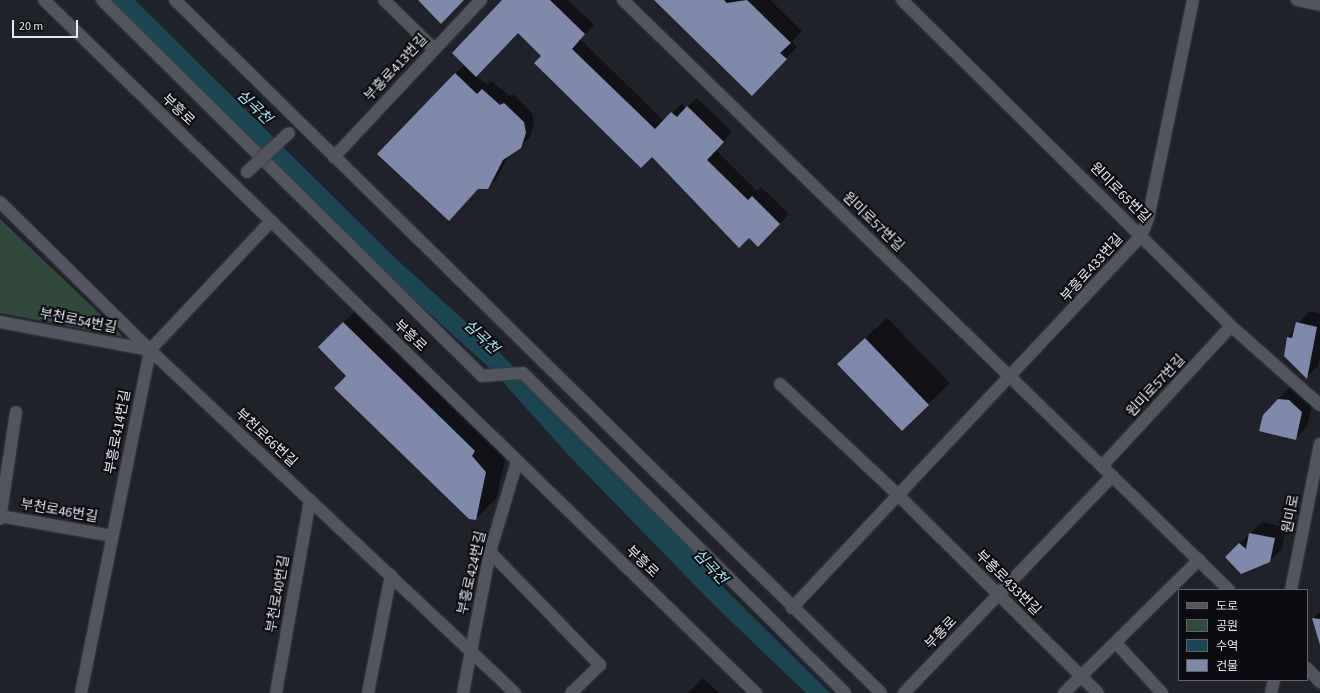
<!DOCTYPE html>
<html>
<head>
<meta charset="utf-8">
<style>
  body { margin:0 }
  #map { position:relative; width:1320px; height:693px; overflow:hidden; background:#202229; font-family:"Source Sans 3","Noto Sans KR",sans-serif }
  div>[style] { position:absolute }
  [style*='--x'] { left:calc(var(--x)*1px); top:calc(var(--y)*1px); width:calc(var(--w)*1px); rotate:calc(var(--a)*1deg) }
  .green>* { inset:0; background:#33493d }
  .water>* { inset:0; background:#1c4652 }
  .shadow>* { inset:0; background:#0007 }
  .building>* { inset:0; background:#7f8aab }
  .roads { filter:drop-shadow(0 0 1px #3a3c42) drop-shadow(0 0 1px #3a3c42) }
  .minor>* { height:12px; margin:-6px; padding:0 6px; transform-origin:6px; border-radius:6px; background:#52555d }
  .bridges { filter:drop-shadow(0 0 1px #3a3c42) drop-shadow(0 0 1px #3a3c42) }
  .minor-bridge>* { height:12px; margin:-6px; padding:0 6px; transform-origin:6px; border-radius:6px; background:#52555d }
  span { translate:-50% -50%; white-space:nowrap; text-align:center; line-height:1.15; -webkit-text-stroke:4px #0a0c0f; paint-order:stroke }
  .street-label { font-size:14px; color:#e7e9ee }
  .water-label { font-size:15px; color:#ace6fa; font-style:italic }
  .legend { position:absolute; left:1178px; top:589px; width:130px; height:92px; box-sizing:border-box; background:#0a0c0f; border:1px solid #626468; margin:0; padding:5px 7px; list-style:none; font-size:12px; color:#e7e9ee }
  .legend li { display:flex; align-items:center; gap:8px; height:20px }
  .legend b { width:20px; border:1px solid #626468 }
  .scale { position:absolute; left:12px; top:20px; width:66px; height:18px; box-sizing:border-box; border:2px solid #e7e9ee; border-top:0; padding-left:5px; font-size:12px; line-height:14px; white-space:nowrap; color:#e7e9ee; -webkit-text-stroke:3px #0a0c0f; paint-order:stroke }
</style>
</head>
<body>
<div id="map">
  <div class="green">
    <div style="clip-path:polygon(0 219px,118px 331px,123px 337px,0 313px)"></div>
  </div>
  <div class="water">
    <div style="clip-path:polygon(109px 0,135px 0,394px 257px,497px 350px,688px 543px,725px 589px,830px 693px,806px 693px,715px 606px,571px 458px,494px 372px,397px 284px)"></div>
  </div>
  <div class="shadow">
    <div style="clip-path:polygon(504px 0,568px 0,594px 25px,580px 39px,664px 121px,681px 104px,686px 108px,697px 98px,732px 132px,716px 150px,757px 191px,761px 187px,789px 214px,758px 246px,518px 32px,476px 76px,487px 85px,491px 81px,510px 96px,513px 94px,532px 113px,534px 123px,530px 138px,509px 155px,496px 179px,487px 188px,455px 74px,465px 64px)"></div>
    <div style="clip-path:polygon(655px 0,770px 0,802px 31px,792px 41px,797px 47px,763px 83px)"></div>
    <div style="clip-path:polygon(364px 302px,496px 430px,493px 434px,507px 450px,497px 497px,476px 519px,319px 347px)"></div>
    <div style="clip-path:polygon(1309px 311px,1320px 314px,1320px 357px,1318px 366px,1307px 377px,1285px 356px,1288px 337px)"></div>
    <div style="clip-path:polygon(887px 318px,950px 383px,902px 430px,860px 343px)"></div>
    <div style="clip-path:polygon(1290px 387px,1301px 389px,1313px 400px,1307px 427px,1295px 439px,1278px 399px)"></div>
    <div style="clip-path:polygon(1262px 522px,1286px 527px,1282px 549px,1270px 561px,1226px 557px)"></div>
    <div style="clip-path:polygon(1320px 612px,1320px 643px,1313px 618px)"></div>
    <div style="clip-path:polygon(703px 678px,719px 693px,688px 693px)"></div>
  </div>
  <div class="building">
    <div style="clip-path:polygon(418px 0,464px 0,441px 24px)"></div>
    <div style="clip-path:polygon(502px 0,550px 0,585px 34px,572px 49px,655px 129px,671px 112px,677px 117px,687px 106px,724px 142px,707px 160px,748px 200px,752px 196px,780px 224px,758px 247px,749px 238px,739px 248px,652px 157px,641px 168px,534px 63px,541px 56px,518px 33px,476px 77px,452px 53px)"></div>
    <div style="clip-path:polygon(654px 0,724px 0,727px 3px,747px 0,791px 43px,780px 53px,787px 59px,752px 96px)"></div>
    <div style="clip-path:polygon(455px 73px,477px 94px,482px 89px,500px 105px,504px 103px,524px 122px,526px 133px,521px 148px,503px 160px,488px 189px,478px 189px,449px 221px,377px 154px)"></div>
    <div style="clip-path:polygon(343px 322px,475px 451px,472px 456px,486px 472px,476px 520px,469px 519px,334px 388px,346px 376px,318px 347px)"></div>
    <div style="clip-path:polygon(1296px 322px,1317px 327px,1307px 379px,1284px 356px,1287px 337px,1292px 338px)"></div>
    <div style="clip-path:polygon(865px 338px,929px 405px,902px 431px,837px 364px)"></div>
    <div style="clip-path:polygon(1278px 399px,1289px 400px,1302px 412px,1296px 440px,1259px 431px,1263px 415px)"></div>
    <div style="clip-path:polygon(1249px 533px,1275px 538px,1270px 562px,1241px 574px,1225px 557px,1239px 543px,1246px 549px)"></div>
    <div style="clip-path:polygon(1312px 618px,1320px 619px,1320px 645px)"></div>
  </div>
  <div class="roads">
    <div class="minor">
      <div style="--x:44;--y:0;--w:994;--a:44.23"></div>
      <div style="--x:102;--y:0;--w:535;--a:44.7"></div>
      <div style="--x:482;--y:376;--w:41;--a:-4.2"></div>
      <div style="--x:523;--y:373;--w:454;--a:44.8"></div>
      <div style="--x:175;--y:0;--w:989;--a:44.47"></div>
      <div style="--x:384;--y:0;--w:70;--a:44.4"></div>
      <div style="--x:623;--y:0;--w:846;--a:44.23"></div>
      <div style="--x:902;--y:0;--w:463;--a:44.7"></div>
      <div style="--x:1231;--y:326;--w:119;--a:41.6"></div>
      <div style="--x:1297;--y:0;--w:24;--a:12"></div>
      <div style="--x:334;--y:157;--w:215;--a:-46.9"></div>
      <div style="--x:0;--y:202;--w:211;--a:44.6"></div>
      <div style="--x:150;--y:350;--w:501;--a:43.22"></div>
      <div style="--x:0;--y:322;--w:153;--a:10.6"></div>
      <div style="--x:780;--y:384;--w:162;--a:43.2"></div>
      <div style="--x:898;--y:495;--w:281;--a:44.7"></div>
      <div style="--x:1102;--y:466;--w:190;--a:-47.3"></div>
      <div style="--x:0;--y:516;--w:114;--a:10.1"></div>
      <div style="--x:0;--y:519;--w:108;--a:-81.5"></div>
      <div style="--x:490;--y:552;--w:158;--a:45.8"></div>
      <div style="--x:600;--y:665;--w:40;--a:136"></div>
      <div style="--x:1291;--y:590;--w:149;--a:-78.8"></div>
      <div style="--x:792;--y:608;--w:510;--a:-46.83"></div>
      <div style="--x:1141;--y:236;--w:18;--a:-68"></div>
      <div style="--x:1148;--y:219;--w:224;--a:-78.4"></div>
      <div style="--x:1116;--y:643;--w:68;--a:47.4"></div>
      <div style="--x:1307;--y:668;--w:19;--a:47"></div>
      <div style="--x:81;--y:693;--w:350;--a:-78.6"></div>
      <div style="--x:150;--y:350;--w:177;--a:-46.8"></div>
      <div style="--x:276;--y:693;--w:196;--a:-80"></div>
      <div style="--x:368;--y:693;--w:120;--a:-79"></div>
      <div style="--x:463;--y:693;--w:144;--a:-79.2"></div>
      <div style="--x:490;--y:552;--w:94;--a:-73.3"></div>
      <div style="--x:904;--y:693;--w:301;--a:-46.2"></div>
      <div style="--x:1064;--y:693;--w:190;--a:-44.6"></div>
      <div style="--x:1271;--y:693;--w:13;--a:-77"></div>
    </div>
  </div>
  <div class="bridges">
    <div class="minor-bridge">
      <div style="--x:247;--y:172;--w:57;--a:-42.9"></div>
    </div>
  </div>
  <div class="street-label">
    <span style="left:396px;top:68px;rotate:-47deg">부흥로413번길</span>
    <span style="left:178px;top:110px;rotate:44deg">부흥로</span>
    <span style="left:1120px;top:193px;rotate:45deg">원미로65번길</span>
    <span style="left:873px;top:222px;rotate:44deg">원미로57번길</span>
    <span style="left:1092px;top:268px;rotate:-48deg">부흥로433번길</span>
    <span style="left:78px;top:321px;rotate:11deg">부천로54번길</span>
    <span style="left:410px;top:336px;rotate:44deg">부흥로</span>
    <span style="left:1156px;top:386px;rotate:-47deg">원미로57번길</span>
    <span style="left:118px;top:432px;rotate:-79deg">부흥로414번길</span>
    <span style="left:266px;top:438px;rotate:43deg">부천로66번길</span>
    <span style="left:59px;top:511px;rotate:10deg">부천로46번길</span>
    <span style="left:1291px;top:514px;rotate:-79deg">원미로</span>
    <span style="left:642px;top:562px;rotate:44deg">부흥로</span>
    <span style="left:472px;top:573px;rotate:-77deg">부흥로424번길</span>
    <span style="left:1008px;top:583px;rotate:45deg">부흥로433번길</span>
    <span style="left:278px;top:594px;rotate:-80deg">부천로40번길</span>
    <span style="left:941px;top:633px;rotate:-46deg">부흥로</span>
  </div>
  <div class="water-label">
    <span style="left:254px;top:107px;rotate:44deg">심곡천</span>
    <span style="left:481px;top:337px;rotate:44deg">심곡천</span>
    <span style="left:710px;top:567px;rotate:47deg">심곡천</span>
  </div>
  <ul class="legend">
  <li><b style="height:5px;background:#52555d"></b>도로</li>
  <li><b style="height:11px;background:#33493d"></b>공원</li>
  <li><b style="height:11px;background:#1c4652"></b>수역</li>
  <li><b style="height:11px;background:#7f8aab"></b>건물</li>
  </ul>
  <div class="scale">20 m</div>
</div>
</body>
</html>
